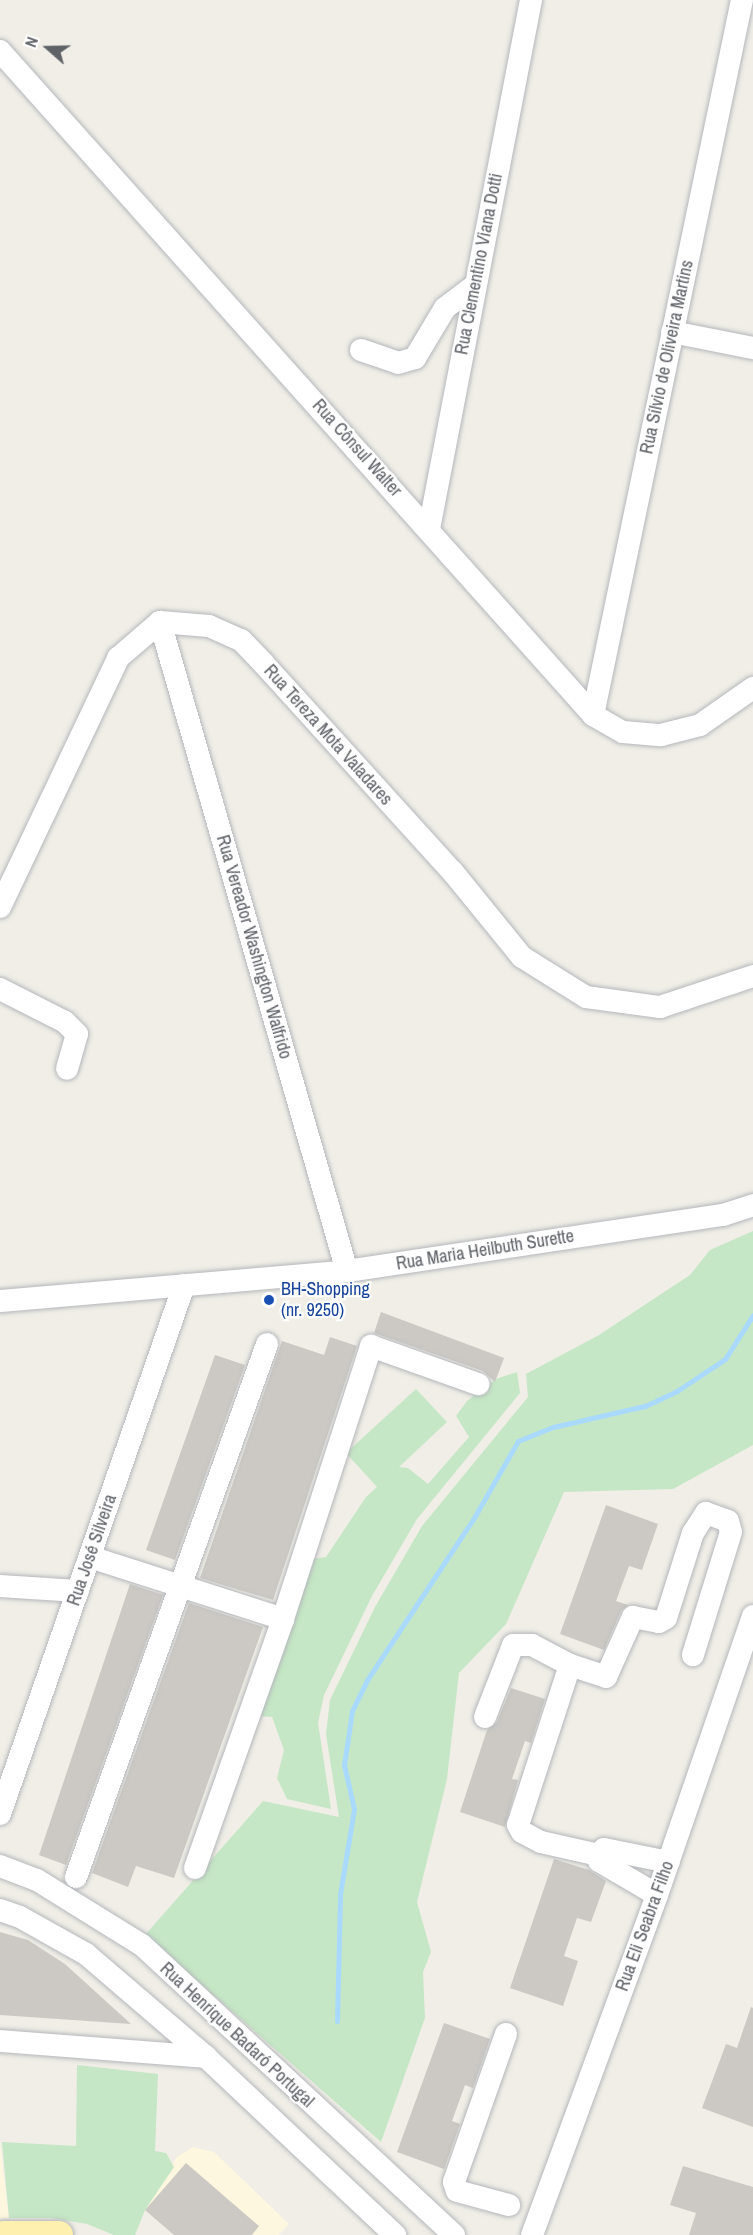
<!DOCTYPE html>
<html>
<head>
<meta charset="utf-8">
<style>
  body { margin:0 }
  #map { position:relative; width:753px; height:2235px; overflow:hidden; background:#f0eee7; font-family:"Archivo Narrow",sans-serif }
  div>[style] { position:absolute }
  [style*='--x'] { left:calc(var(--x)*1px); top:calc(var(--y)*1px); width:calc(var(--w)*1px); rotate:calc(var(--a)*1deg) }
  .commercial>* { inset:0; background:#fdf7df }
  .green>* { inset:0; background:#c5e7c5 }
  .stream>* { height:5px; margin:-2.5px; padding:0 2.5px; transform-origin:2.5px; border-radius:2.5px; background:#aad9fe }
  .building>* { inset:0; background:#ccc9c4 }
  .roads { filter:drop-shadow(0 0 2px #b4b7bb) drop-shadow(0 0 2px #b4b7bb) }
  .minor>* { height:22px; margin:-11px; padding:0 11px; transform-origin:11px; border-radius:11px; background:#fff }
  .major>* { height:28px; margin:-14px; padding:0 14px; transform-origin:14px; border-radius:14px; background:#fef1af }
  .dots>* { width:16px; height:16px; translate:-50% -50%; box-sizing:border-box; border:3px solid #fff; border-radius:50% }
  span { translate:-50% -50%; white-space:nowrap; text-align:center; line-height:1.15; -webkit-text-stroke:4.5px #fff; paint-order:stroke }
  .street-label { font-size:18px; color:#5f6267 }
  .transit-label { font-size:18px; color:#164399 }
  .left { translate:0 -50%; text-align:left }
  .north { position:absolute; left:18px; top:18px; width:60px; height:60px; -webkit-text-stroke:4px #fff; paint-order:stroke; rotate:290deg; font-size:16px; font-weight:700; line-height:24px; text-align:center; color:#5f6267 }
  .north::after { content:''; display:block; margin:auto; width:21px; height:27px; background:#5f6267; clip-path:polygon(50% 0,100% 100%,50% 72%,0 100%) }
</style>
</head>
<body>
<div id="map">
  <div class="commercial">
    <div style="clip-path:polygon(0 2142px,9px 2218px,0 2219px)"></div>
    <div style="clip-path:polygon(193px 2147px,214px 2152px,289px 2224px,279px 2235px,177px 2235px,145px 2210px,177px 2157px)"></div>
  </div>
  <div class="green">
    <div style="clip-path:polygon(753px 1231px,753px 1445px,673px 1489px,564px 1492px,506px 1624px,459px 1673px,447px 1779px,417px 1902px,431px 1952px,423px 1972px,425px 2018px,381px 2142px,145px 1935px,263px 1801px,339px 1817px,326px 1734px,330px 1700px,375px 1607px,422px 1526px,528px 1397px,526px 1374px,599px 1335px,690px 1275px,710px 1250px)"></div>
    <div style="clip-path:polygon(517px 1372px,520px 1393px,417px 1519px,372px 1596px,324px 1695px,318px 1723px,331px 1809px,287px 1799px,277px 1778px,284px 1750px,272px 1717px,258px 1716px,312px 1559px,326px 1557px,366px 1497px,377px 1487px,346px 1453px,416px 1389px,447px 1422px,399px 1467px,408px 1468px,428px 1484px,469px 1437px,456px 1416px,467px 1401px,496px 1379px)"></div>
    <div style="clip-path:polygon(77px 2065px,158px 2074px,155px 2151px,166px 2153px,174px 2167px,145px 2210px,135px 2235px,114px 2235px,87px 2224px,51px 2218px,9px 2218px,2px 2142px,76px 2146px)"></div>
  </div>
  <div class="stream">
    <div style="--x:337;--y:2021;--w:127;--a:-88.6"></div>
    <div style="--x:340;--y:1894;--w:86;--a:-80.6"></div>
    <div style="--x:354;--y:1809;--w:45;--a:-102.8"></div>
    <div style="--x:344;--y:1765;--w:55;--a:-81.6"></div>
    <div style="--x:352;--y:1711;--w:34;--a:-64"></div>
    <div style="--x:367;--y:1680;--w:196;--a:-56.6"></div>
    <div style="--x:475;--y:1516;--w:86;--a:-60.2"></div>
    <div style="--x:518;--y:1441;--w:38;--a:-22"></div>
    <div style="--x:553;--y:1427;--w:94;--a:-12.9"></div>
    <div style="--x:645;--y:1406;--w:35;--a:-25"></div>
    <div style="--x:677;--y:1391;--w:58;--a:-33.7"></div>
    <div style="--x:725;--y:1359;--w:52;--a:-57.5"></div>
  </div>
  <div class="building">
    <div style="clip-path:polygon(381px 1312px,504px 1358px,495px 1382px,483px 1371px,374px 1333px)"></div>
    <div style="clip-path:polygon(330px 1337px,357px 1346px,273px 1600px,200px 1578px,282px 1341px,324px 1355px)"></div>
    <div style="clip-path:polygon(215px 1355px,245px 1365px,175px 1560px,146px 1550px)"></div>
    <div style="clip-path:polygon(606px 1505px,658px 1524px,642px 1570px,629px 1566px,616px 1601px,628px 1605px,621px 1611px,604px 1650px,560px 1634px)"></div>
    <div style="clip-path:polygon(130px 1584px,163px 1595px,66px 1865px,39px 1855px)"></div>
    <div style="clip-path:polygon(189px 1603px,263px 1627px,174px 1878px,136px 1866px,128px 1887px,92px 1873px)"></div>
    <div style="clip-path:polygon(511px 1688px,545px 1699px,531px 1743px,525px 1741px,512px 1779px,518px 1780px,505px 1827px,460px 1812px,487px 1730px,497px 1722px)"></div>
    <div style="clip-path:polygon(554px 1859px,589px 1870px,606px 1881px,591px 1922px,577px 1918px,564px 1956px,578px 1961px,563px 2006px,510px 1988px)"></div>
    <div style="clip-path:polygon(0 1932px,28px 1940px,65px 1964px,131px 2024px,0 2015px)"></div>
    <div style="clip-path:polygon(751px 2007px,753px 2008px,753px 2127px,702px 2108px,726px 2044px,737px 2048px)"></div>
    <div style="clip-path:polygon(444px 2023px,490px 2039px,473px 2088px,465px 2085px,452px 2121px,460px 2124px,444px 2169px,397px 2152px)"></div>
    <div style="clip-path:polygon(186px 2163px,259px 2226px,252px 2235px,174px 2235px,145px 2210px)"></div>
    <div style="clip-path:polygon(683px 2166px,753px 2187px,753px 2235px,689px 2235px,696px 2213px,670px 2205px)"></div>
  </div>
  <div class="roads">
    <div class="minor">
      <div style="--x:0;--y:51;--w:890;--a:48.23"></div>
      <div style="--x:593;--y:715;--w:34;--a:30"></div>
      <div style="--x:623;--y:732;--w:38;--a:5"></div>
      <div style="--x:661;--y:735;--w:40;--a:-14.4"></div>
      <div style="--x:700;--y:725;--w:65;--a:-34.9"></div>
      <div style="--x:672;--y:332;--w:83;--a:11.2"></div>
      <div style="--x:361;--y:350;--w:39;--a:19"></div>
      <div style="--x:398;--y:363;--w:18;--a:-16"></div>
      <div style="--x:415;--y:358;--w:58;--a:-59"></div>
      <div style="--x:445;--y:308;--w:36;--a:-37"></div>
      <div style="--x:429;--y:529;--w:539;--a:-79.09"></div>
      <div style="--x:160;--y:622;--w:675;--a:73.93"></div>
      <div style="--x:593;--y:715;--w:730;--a:-78.23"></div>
      <div style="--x:0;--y:907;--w:276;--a:-64.6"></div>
      <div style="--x:118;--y:658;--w:55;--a:-40.6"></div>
      <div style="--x:160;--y:622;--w:49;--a:4.7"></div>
      <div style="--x:209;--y:626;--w:35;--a:24"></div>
      <div style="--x:241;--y:640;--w:33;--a:46"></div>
      <div style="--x:264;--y:664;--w:280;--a:47.8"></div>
      <div style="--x:452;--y:871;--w:111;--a:50.9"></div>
      <div style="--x:522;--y:957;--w:75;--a:32"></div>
      <div style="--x:586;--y:997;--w:75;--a:7.7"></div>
      <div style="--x:660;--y:1007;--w:98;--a:-18.4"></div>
      <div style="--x:0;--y:989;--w:73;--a:26.9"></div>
      <div style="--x:65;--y:1022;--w:17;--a:45"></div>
      <div style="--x:77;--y:1034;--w:36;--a:106"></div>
      <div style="--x:0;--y:1301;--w:348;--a:-4.9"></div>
      <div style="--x:347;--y:1271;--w:380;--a:-8.5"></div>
      <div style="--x:723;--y:1215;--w:32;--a:-18"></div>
      <div style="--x:90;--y:1557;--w:203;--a:17.8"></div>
      <div style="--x:0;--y:1586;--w:78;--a:3.7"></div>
      <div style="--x:570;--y:1665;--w:38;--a:18"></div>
      <div style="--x:606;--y:1677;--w:66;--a:-65.8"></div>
      <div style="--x:633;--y:1617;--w:26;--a:11"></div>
      <div style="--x:659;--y:1622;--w:8;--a:-30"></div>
      <div style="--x:666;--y:1618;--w:89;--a:-72.4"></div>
      <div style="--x:693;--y:1533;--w:24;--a:-57"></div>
      <div style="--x:706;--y:1513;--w:23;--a:20"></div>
      <div style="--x:728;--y:1521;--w:11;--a:75"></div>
      <div style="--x:731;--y:1532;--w:129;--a:107.2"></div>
      <div style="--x:485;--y:1717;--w:77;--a:-68.7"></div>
      <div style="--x:513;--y:1645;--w:19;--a:0"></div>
      <div style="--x:532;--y:1645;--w:43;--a:27.8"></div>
      <div style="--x:570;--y:1665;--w:168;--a:108"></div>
      <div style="--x:518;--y:1825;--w:8;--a:60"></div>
      <div style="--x:522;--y:1832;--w:21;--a:28"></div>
      <div style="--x:541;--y:1842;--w:58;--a:12.8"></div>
      <div style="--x:0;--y:1814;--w:560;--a:-70.82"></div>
      <div style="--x:0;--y:1866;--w:40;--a:21"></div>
      <div style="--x:37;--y:1880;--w:123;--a:31.8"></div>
      <div style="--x:142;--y:1945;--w:426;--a:42.9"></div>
      <div style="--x:195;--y:1868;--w:264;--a:-70.5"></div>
      <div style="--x:283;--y:1619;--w:287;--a:-72.1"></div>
      <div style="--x:371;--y:1346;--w:114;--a:19.6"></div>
      <div style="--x:76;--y:1877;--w:566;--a:-70.28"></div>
      <div style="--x:657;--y:1895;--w:67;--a:-149.6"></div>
      <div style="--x:599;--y:1861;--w:6;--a:-99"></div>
      <div style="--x:598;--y:1855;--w:8;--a:-45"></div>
      <div style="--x:604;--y:1849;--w:66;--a:11.3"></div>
      <div style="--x:0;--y:1910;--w:21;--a:19"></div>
      <div style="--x:20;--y:1917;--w:76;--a:29.3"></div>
      <div style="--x:86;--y:1954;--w:158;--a:40.6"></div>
      <div style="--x:206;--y:2057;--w:260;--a:43.3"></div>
      <div style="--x:506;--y:2034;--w:157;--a:109.4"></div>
      <div style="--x:454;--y:2182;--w:9;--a:72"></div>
      <div style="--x:457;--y:2191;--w:54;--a:15.1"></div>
      <div style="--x:0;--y:2041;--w:207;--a:4.4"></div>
      <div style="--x:532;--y:2235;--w:362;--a:-69.8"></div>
      <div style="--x:657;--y:1895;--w:295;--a:-71"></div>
    </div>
    <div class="major">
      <div style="--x:4;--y:2235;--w:55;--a:0"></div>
    </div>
  </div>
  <div class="dots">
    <div style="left:269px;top:1300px;background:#1a4fb4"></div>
  </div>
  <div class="street-label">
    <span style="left:479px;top:264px;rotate:-79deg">Rua Clementino Viana Dotti</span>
    <span style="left:667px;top:357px;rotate:-78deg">Rua Sílvio de Oliveira Martins</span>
    <span style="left:357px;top:448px;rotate:48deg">Rua Cônsul Walter</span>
    <span style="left:328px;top:735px;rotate:48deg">Rua Tereza Mota Valadares</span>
    <span style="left:254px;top:947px;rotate:74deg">Rua Vereador Washington Walfrido</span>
    <span style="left:485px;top:1250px;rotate:-9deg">Rua Maria Heilbuth Surette</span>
    <span style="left:92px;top:1550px;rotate:-71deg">Rua José Silveira</span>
    <span style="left:645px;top:1926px;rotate:-70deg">Rua Eli Seabra Filho</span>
    <span style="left:237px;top:2035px;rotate:43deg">Rua Henrique Badaró Portugal</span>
  </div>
  <div class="transit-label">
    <span class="left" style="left:281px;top:1300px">BH-Shopping<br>(nr. 9250)</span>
  </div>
  <div class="north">N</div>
</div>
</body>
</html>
